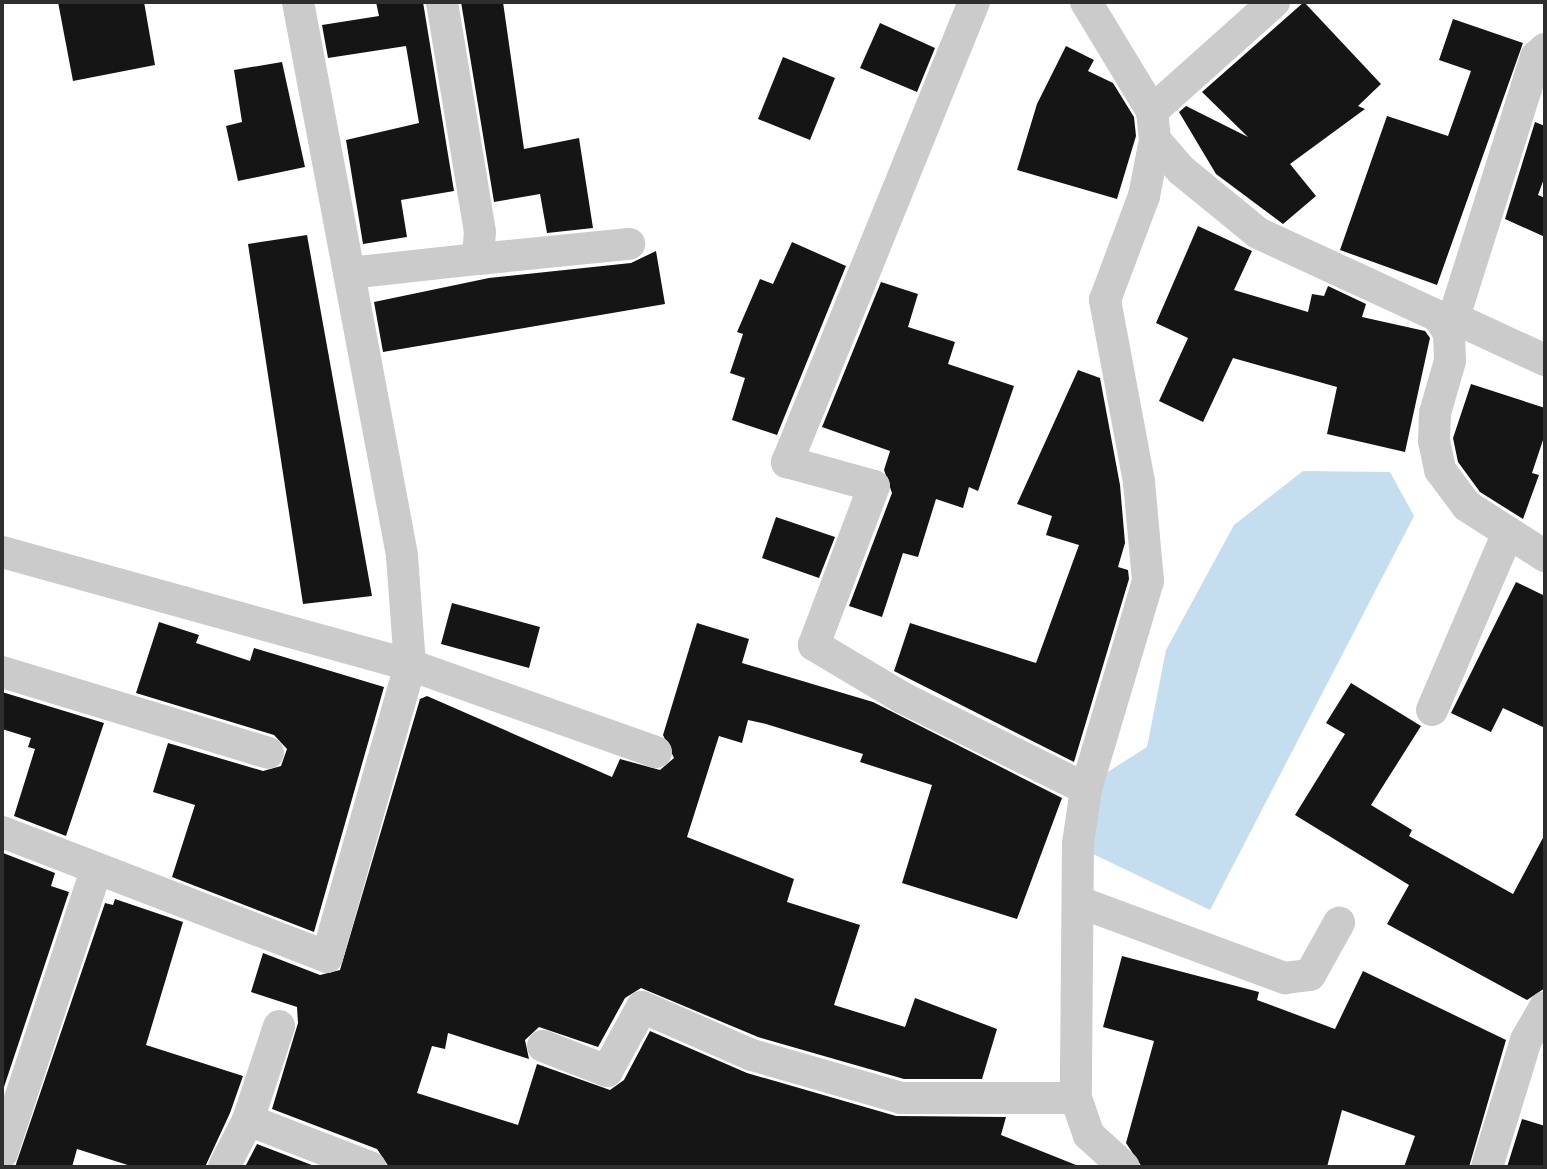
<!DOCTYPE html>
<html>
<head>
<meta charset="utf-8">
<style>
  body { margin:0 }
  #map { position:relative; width:1547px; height:1169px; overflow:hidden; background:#fff; font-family:Lato,sans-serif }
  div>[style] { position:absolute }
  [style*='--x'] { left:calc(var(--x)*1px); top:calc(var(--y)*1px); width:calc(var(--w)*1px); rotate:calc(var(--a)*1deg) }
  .water>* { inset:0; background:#c5deef }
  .building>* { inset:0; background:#151515 }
  .minor>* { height:32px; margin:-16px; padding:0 16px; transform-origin:16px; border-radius:16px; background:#cbcbcb }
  span { translate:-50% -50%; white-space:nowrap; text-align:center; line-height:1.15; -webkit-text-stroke:8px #fff; paint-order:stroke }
  .frame { position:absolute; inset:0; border:4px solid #2e2e2e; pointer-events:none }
</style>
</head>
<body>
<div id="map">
  <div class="water">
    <div style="clip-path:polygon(1303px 471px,1390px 472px,1414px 516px,1210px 910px,1091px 853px,1103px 775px,1147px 747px,1166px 650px,1234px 525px)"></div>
  </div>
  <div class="building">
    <div style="clip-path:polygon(58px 2px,144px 2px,155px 65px,73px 81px)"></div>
    <div style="clip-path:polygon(376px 2px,423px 2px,454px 191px,401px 200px,407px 237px,363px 244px,346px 140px,419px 123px,406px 46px,328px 58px,322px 25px,379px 16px)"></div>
    <div style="clip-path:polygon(461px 2px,503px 2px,524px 149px,579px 138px,593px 228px,547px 233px,540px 194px,494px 202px)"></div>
    <div style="clip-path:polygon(1304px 2px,1381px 84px,1358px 106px,1365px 109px,1290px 164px,1316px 196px,1283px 224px,1216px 174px,1179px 112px,1186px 106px,1248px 137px,1202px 92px)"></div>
    <div style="clip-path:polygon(1453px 19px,1523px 43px,1437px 285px,1340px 250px,1387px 116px,1448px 136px,1471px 71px,1439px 60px)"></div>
    <div style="clip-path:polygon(880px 23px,935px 48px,917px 92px,860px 68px)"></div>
    <div style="clip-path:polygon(1066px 46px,1094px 60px,1088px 71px,1113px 83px,1134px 117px,1136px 136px,1117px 199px,1017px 170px,1037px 104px)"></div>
    <div style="clip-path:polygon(783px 57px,835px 78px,810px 140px,758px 119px)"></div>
    <div style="clip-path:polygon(282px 62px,305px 167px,238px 181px,226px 126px,242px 122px,234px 70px)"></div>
    <div style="clip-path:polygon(1535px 122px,1545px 126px,1545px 176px,1538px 195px,1545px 198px,1545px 237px,1505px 219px)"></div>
    <div style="clip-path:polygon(1198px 226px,1252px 251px,1234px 290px,1308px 312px,1312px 294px,1324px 296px,1328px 286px,1366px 304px,1362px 317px,1425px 331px,1430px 338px,1405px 452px,1327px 434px,1337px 387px,1233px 358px,1203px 422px,1159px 401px,1188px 338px,1156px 323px)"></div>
    <div style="clip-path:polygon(307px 235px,372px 596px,303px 604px,248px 244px)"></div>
    <div style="clip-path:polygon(792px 242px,846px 266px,777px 435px,732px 420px,745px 378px,730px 373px,743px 334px,737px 332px,760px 279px,773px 284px)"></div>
    <div style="clip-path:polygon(656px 251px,665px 304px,383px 352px,374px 302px,489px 278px,631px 263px)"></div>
    <div style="clip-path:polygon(881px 282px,918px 294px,908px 327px,955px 342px,948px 364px,1014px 386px,978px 491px,969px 487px,963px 508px,936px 499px,918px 557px,903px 553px,882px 617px,849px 606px,892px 493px,884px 470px,890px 451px,822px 427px)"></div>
    <div style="clip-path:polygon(1078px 370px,1100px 378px,1120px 485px,1125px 543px,1118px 567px,1128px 570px,1129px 579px,1074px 762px,894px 671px,910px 623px,1036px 663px,1079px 545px,1046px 535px,1052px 516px,1017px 504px)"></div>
    <div style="clip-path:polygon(1471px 384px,1545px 408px,1545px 434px,1532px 473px,1539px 475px,1523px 519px,1480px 492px,1458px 462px,1453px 438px)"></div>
    <div style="clip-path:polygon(776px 517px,835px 537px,819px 578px,762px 558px)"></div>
    <div style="clip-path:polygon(1516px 582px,1545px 596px,1545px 728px,1503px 708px,1491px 732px,1451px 713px)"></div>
    <div style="clip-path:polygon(452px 603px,540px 627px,529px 668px,441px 644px)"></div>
    <div style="clip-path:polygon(159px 622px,199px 635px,196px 643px,250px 661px,254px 648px,384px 687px,314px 932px,172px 877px,195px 805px,153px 792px,168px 743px,263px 771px,281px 766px,287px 749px,274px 735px,136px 693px)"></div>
    <div style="clip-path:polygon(697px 623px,749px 639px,742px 663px,873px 702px,1062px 798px,1017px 919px,902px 883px,932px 785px,860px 762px,863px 754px,766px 724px,748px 720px,742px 743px,719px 736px,687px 837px,794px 879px,787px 902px,860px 925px,834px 1005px,905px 1027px,915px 998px,997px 1029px,982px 1079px,904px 1079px,758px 1037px,641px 988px,625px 998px,598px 1047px,539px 1027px,525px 1040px,529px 1059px,448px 1033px,445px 1049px,432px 1046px,417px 1093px,518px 1125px,537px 1064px,610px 1090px,624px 1080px,650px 1031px,747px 1073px,896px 1116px,1006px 1117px,1001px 1135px,1081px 1167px,389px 1167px,377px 1149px,272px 1109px,298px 1023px,297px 1007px,251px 992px,263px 953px,320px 975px,340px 970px,420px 699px,427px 696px,612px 777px,620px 759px,660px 770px,674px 758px,663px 735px)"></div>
    <div style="clip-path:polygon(1351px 683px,1421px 726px,1371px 805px,1412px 830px,1409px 836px,1513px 894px,1545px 834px,1545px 988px,1527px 1000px,1387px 924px,1409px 885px,1295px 815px,1345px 734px,1326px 723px)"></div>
    <div style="clip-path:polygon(2px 692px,104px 723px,66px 836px,14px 816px,35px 749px,28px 747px,31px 738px,2px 729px)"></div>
    <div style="clip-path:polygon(3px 853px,55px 873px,51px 886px,69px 892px,2px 1093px)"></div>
    <div style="clip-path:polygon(115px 899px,183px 922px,146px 1045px,243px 1076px,230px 1113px,205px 1167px,134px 1167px,77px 1149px,72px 1167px,15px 1167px,105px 903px,113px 905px)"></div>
    <div style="clip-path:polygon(1122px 956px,1259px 992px,1257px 1000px,1335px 1029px,1363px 971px,1506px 1040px,1469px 1167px,1404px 1167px,1415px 1136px,1342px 1110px,1327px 1167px,1142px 1167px,1126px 1143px,1154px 1041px,1103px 1027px)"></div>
    <div style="clip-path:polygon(1522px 1119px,1545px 1126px,1545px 1167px,1507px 1167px)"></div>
    <div style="clip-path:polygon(257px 1144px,317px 1167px,245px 1167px)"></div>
  </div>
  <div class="minor">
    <div style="--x:974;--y:2;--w:497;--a:112.1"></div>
    <div style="--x:787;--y:462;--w:90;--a:15.4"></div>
    <div style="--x:874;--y:486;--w:170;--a:110.7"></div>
    <div style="--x:814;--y:645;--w:104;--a:30.8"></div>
    <div style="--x:903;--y:698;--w:204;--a:26.4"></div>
    <div style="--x:1086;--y:2;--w:127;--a:58.8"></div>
    <div style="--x:1152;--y:111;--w:29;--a:84"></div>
    <div style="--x:1155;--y:140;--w:57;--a:101.1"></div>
    <div style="--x:1144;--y:196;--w:111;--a:110.6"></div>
    <div style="--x:1105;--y:300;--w:185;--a:79.4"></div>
    <div style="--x:1139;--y:482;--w:99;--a:84.8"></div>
    <div style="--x:1148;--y:581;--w:217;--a:106.6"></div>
    <div style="--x:1086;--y:789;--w:56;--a:98.3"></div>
    <div style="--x:1078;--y:844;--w:254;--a:90.5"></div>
    <div style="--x:1076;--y:1098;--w:39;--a:71"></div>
    <div style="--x:1089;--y:1135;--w:47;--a:42.4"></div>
    <div style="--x:1545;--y:49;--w:12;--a:138"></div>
    <div style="--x:1536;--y:57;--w:289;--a:107.5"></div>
    <div style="--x:1449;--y:333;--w:28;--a:88"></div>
    <div style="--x:1450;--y:361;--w:54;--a:106.1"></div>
    <div style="--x:1435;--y:413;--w:28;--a:92"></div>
    <div style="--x:1434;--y:441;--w:30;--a:78"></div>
    <div style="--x:1440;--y:470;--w:45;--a:53.1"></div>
    <div style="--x:1467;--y:506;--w:93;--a:32.7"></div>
    <div style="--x:1152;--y:111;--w:164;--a:-41.8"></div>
    <div style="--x:1155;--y:140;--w:40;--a:49"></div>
    <div style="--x:1181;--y:170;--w:99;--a:39.3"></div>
    <div style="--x:1258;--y:233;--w:198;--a:24.8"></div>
    <div style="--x:1438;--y:316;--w:20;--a:57"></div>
    <div style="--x:478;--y:259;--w:152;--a:-5.7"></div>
    <div style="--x:349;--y:273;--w:130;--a:-6.2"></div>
    <div style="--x:478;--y:259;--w:27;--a:-86"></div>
    <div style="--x:480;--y:232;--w:233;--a:-99.4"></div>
    <div style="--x:1454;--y:318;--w:100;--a:24.8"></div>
    <div style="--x:2;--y:552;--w:423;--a:15.5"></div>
    <div style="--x:410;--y:665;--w:261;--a:19.5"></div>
    <div style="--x:2;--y:672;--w:278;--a:16.9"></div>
    <div style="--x:1432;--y:710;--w:190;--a:-66.8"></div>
    <div style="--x:2;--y:832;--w:348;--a:21"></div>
    <div style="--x:327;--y:957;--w:304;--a:-74.1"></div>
    <div style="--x:410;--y:665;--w:110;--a:-94.2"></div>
    <div style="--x:402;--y:555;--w:563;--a:-100.65"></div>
    <div style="--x:1079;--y:902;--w:220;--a:20.3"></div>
    <div style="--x:1285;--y:978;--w:25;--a:-7"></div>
    <div style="--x:1310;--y:975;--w:60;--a:-60.9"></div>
    <div style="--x:543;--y:1046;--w:69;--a:21.3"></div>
    <div style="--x:607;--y:1071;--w:73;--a:-61.3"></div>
    <div style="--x:642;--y:1007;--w:120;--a:23.6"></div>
    <div style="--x:752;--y:1055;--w:155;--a:16.1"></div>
    <div style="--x:901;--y:1098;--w:175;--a:0"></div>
    <div style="--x:248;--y:1120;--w:131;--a:21.1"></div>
    <div style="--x:2;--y:1153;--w:297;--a:-71.6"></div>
    <div style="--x:224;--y:1167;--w:53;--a:-62.9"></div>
    <div style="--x:248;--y:1120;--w:99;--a:-71.7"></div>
    <div style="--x:1487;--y:1167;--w:133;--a:-72.9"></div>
    <div style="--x:1526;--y:1040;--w:38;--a:-60"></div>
  </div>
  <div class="frame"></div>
</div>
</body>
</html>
